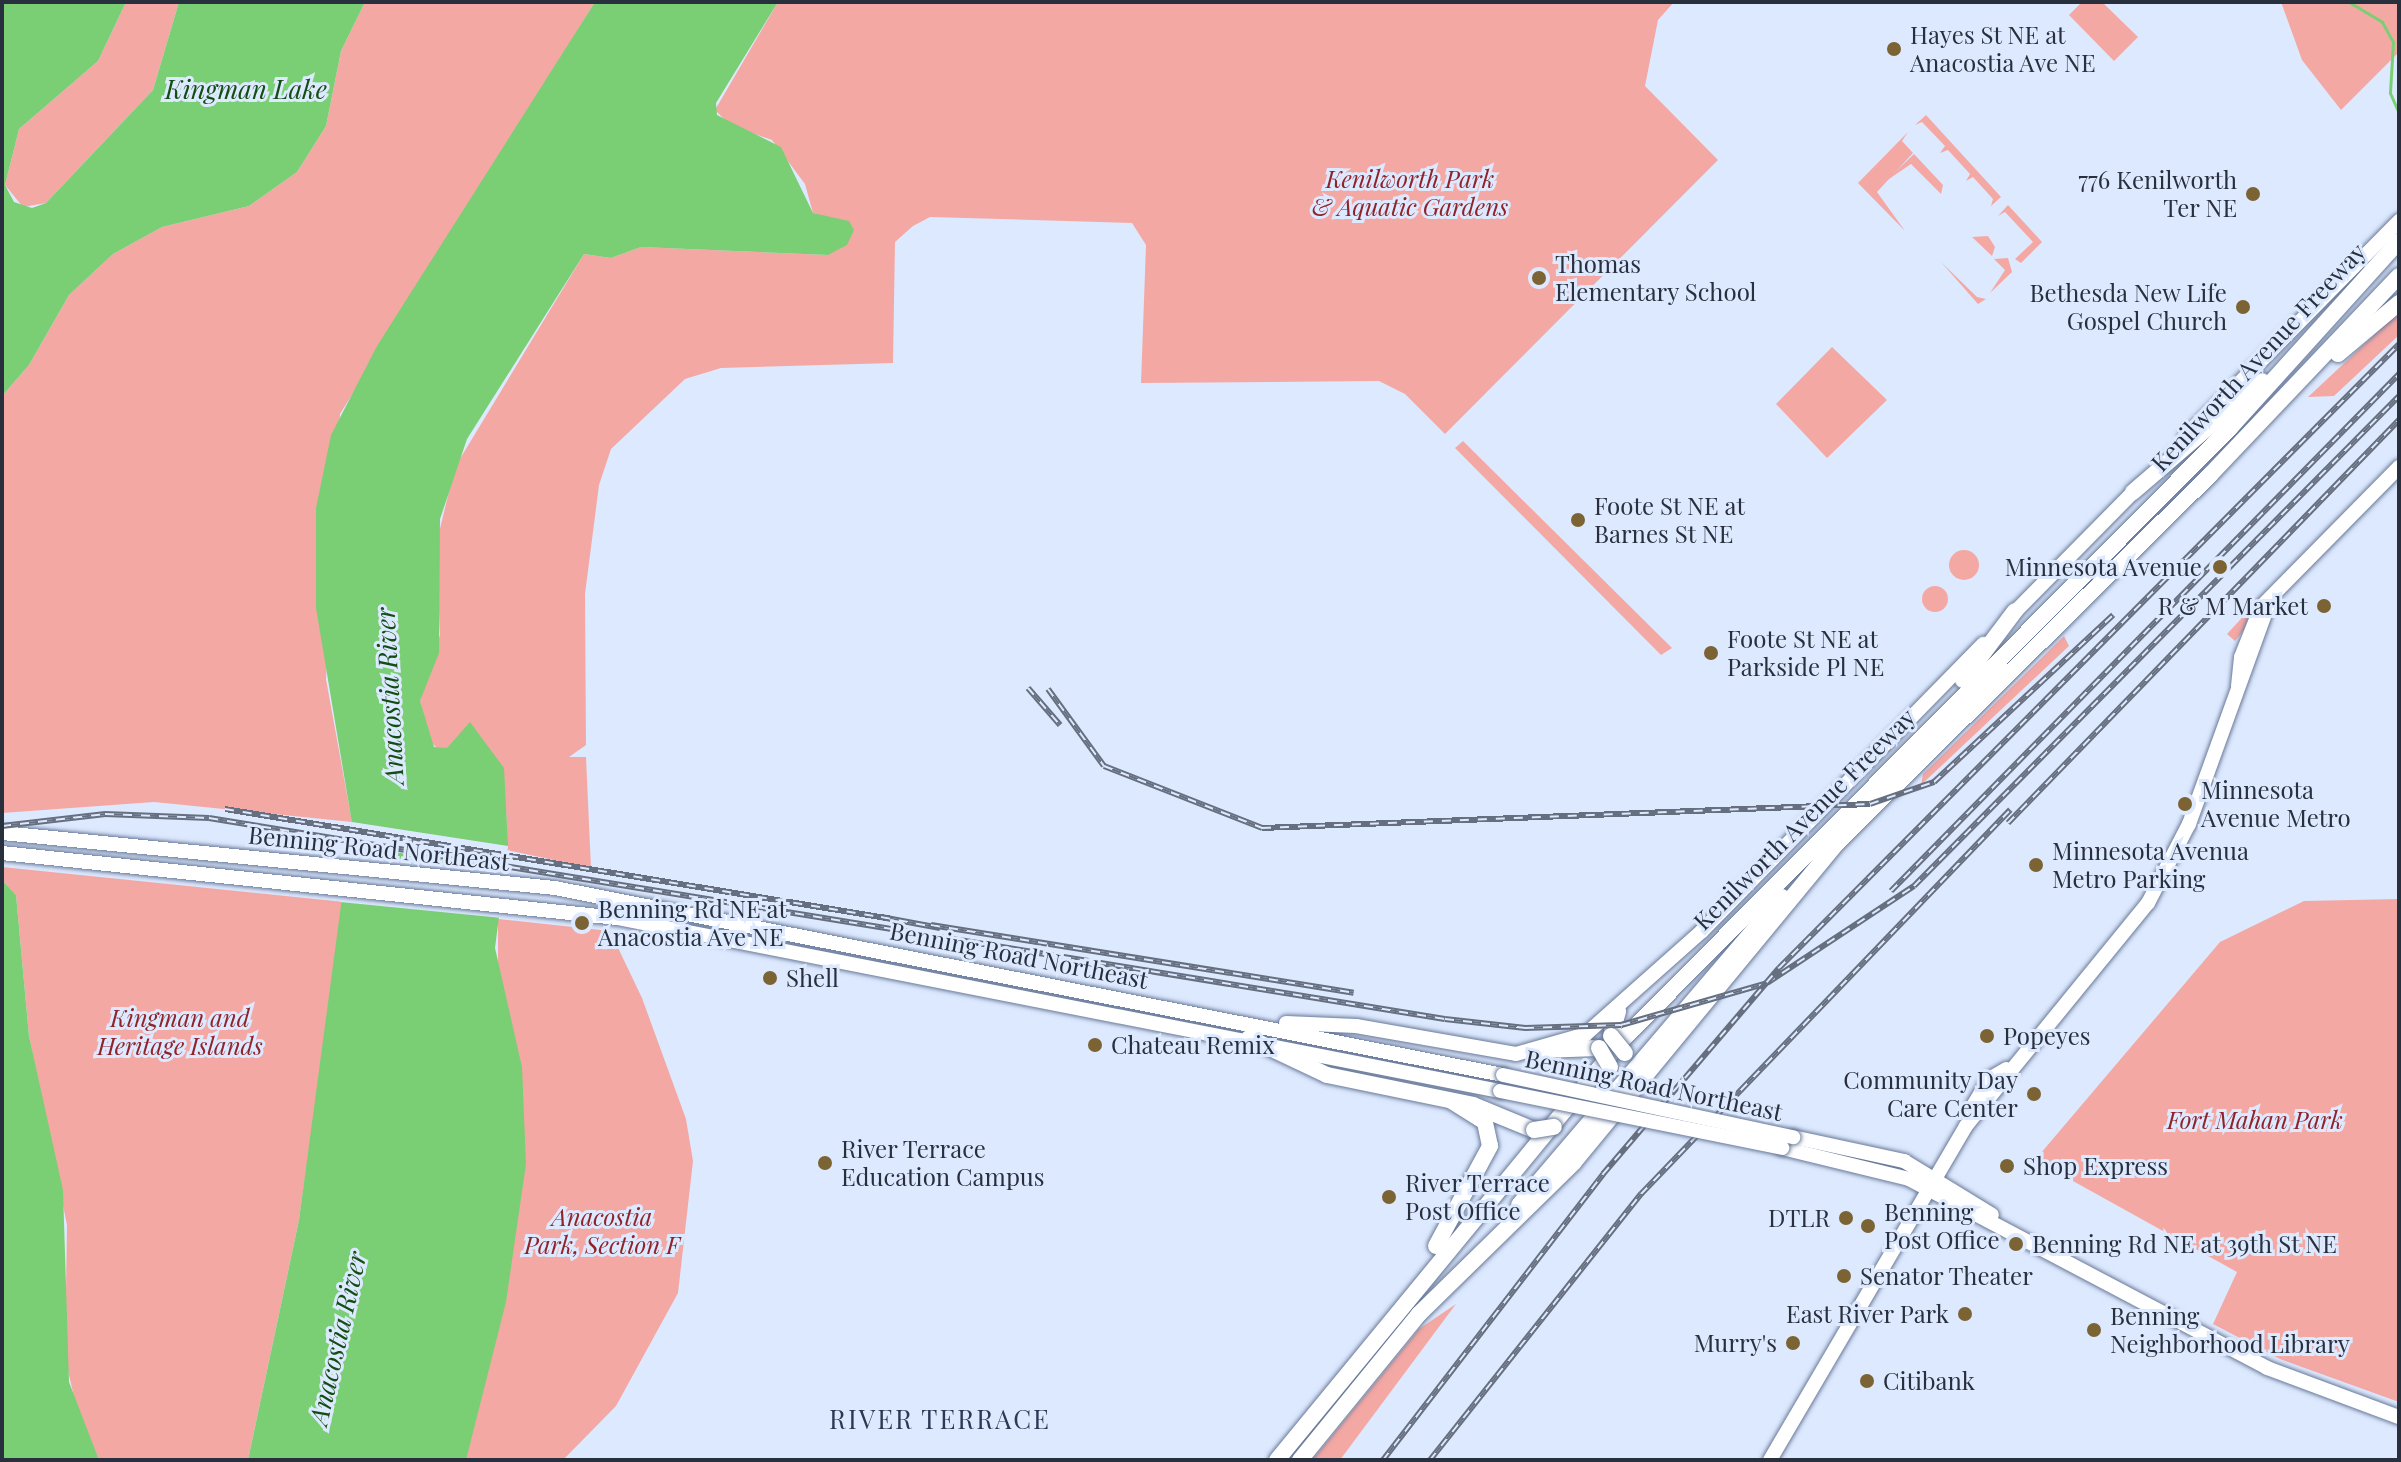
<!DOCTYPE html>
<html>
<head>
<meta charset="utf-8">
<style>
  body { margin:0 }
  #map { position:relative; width:2401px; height:1462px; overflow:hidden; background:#dde9fe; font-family:"Playfair Display",serif }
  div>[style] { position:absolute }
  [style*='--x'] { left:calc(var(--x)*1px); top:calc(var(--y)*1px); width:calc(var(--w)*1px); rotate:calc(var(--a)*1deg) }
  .green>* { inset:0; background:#f4a8a4 }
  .round { border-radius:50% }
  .water>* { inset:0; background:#7acf75 }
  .pier>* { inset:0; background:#dde9fe }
  .stream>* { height:3px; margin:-1.5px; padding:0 1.5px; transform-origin:1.5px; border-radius:1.5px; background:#7acf75 }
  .roads { filter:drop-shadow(0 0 2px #687999) drop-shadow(0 0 2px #687999) }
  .major>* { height:14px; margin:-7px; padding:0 7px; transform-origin:7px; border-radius:7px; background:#fff }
  .highway>* { height:16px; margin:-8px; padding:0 8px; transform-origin:8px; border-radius:8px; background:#fff }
  .rail>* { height:6px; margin-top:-3px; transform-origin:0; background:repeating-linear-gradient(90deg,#dde9fe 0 9px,#666f80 0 18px); box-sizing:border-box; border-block:2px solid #666f80 }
  .bridges { filter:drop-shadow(0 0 2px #687999) drop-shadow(0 0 2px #687999) }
  .major-bridge>* { height:14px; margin:-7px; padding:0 7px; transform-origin:7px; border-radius:7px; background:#fff }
  .highway-bridge>* { height:16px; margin:-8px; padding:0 8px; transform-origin:8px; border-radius:8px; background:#fff }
  .dots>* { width:22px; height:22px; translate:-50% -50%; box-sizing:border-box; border:4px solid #dde9fe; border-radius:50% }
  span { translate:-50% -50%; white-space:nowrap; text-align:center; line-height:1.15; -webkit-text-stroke:6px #dde9fe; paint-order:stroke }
  .poi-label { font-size:24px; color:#282f3d }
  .left { translate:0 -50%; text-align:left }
  .right { translate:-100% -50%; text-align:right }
  .park-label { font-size:24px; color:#8f2329; font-style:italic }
  .street-label { font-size:24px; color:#282f3d }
  .water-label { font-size:26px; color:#124d11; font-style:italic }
  .neighbourhood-label { font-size:26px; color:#2b3955; letter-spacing:2px }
  .frame { position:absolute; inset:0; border:4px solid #282f3d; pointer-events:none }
</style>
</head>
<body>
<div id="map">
  <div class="green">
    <div style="clip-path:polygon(126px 2px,179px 2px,153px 90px,46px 203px,23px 207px,5px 185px,19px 129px,98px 61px)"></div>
    <div style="clip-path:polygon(365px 2px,595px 2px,340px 414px,326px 679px,352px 822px,154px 802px,2px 813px,2px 396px,29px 365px,69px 295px,113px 254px,162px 227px,249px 206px,297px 172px,326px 126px,341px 51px)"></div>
    <div style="clip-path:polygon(778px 2px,1674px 2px,1658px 20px,1645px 86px,1718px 160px,1445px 434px,1405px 394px,1379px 381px,1141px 383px,1146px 245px,1132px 223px,930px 217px,913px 226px,895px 242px,893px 363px,721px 368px,685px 379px,611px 449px,599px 485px,585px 594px,586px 745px,569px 757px,586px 757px,591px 868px,507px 850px,506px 806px,429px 741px,420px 701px,440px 635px,436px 545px,455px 467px,584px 254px,611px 258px,641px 247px,828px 255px,844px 222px,813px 213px,805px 184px,772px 140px,731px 126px,715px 110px)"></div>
    <div style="clip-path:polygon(2082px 2px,2102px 2px,2138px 37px,2114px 61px,2069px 15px)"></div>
    <div style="clip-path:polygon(2281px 2px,2399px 2px,2399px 52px,2341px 110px,2302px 60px)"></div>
    <div style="clip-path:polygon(1926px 115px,2001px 197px,1991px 206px,1993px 199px,1973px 177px,1966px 181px,1970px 174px,1948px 150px,1940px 153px,1945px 146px,1922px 122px,1915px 125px)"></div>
    <div style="clip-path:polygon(1908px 132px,1902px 141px,1913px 153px,1877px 192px,1905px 231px,1858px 183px)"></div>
    <div style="clip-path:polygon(1914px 154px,1943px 185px,1941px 194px,1911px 164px,1886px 181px)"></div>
    <div style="clip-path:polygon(2008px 205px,2042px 242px,2021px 263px,2015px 259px,2033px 242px,2005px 212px,1998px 216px)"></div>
    <div style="clip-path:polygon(1988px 236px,1995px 247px,1992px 256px,1972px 237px)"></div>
    <div style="clip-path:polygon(2008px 258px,2012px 272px,1990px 293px,2005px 270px,1994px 259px)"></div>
    <div style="clip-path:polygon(1941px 262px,1977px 297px,1986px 299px,1978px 304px)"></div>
    <div style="clip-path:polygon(2399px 312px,2399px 335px,2334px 396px,2308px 397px)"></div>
    <div style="clip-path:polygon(1832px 347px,1887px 400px,1827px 458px,1776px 404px)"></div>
    <div style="clip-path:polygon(1463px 441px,1672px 648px,1661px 655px,1455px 448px)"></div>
    <div class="round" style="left:1949px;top:550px;width:30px;height:30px"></div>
    <div class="round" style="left:1922px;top:586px;width:26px;height:26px"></div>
    <div style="clip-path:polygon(2252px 607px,2244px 630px,2235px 641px,2227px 634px)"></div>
    <div style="clip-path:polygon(2064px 636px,2069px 646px,1921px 785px,1923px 774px)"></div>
    <div style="clip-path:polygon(2px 867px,344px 902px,299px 1220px,248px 1460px,99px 1460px,78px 1414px,65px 1358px,67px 1225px,29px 1036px,16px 895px,2px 880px)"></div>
    <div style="clip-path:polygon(2399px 899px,2399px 1402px,2280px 1359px,2213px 1324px,2237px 1272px,2035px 1160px,2220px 942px,2304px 901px)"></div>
    <div style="clip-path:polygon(498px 919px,610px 931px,642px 998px,686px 1119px,693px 1161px,678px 1293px,616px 1406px,563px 1460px,350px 1460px,510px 1034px,498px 979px)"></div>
    <div style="clip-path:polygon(1456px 1304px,1340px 1460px,1312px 1460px,1419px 1329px)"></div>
  </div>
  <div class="water">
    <div style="clip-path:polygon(2px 2px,126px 2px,98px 61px,19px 129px,5px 185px,14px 202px,32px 208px,46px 203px,153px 90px,179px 2px,365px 2px,341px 51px,326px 126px,297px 172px,249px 206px,162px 227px,113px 254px,69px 295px,29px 365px,2px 396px)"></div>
    <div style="clip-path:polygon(595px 2px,778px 2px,716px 103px,717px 115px,781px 147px,813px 213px,849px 221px,854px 230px,847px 245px,828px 255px,641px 247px,611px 258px,584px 254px,467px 439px,440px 519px,439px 653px,420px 701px,434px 747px,447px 748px,470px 722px,504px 768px,508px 846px,495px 948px,522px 1067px,526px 1164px,506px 1302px,466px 1460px,248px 1460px,299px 1220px,352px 823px,316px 608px,316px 508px,331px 435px,377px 346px)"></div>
    <div style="clip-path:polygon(2px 880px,16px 895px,29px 1036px,63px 1190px,69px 1382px,99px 1460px,2px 1460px)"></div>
  </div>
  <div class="pier">
    <div style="clip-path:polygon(352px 822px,508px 846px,502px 918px,340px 902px,344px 853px,504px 869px,349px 845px)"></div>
  </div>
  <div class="stream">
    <div style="--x:2349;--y:2;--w:39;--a:31"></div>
    <div style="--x:2382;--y:22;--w:23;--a:61"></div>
    <div style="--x:2393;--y:42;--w:51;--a:93.4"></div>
    <div style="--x:2390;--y:93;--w:22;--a:66"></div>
  </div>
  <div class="roads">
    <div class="major">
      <div style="--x:2185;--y:438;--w:305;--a:-45.4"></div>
      <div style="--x:2009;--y:618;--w:187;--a:-45.4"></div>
      <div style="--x:2238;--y:686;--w:29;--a:-84"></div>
      <div style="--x:2241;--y:657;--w:54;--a:-68.2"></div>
      <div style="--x:2261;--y:607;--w:197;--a:-45.4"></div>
      <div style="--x:2;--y:833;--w:556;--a:5.68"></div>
      <div style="--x:555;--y:888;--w:966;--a:11.16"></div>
      <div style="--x:2;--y:853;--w:618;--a:6.03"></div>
      <div style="--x:617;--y:918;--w:900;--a:11.09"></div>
      <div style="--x:1286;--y:1023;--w:70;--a:2.5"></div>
      <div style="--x:1356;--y:1026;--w:162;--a:9.9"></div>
      <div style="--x:1516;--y:1054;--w:73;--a:-15.9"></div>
      <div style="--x:1586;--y:1034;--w:155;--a:-41.6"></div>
      <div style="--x:1702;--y:931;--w:402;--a:-45.6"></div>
      <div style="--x:1968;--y:1114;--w:41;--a:-59"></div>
      <div style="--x:1989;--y:1079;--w:20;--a:-30"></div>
      <div style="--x:1793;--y:1137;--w:114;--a:12.2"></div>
      <div style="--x:1904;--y:1161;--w:103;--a:31.5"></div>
      <div style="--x:1782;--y:1148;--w:131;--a:13.7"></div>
      <div style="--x:1909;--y:1179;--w:405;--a:27.8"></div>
      <div style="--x:2267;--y:1368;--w:141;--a:20.4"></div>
      <div style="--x:1770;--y:1460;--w:387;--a:-59.6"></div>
      <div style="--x:1966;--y:1126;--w:288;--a:-50.8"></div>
      <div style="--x:2148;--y:903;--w:89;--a:-62.6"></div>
      <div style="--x:2189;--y:824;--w:238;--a:-70.1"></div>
    </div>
    <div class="highway">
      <div style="--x:2338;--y:354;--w:80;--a:-39.9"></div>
      <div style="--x:2133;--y:492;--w:170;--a:-40.7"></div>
      <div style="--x:1963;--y:680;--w:86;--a:-53"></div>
      <div style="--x:1611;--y:1036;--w:26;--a:-74"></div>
      <div style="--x:1249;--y:1038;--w:86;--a:25.4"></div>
      <div style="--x:1327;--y:1075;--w:149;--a:11.6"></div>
      <div style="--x:1473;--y:1105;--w:66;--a:22.3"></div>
      <div style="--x:1540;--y:1050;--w:59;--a:-1.9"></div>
      <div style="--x:1519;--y:1205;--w:405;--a:-49.5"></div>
      <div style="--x:1436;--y:1246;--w:114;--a:-61.6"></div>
      <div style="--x:1490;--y:1146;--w:25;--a:-102"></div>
      <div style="--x:1485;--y:1122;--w:39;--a:-148"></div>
      <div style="--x:1277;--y:1460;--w:548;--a:-50.56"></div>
      <div style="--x:1625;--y:1037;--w:858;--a:-45.19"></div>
      <div style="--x:2230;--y:428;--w:252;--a:-47.9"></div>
      <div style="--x:1300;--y:1460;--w:188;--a:-50.8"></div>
      <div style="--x:1419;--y:1314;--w:217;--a:-44.4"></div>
      <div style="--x:1574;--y:1162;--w:411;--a:-50.5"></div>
      <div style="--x:1835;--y:845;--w:527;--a:-44.62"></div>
      <div style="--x:2210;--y:475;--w:274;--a:-46.5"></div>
    </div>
  </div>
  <div class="rail">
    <div style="--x:1028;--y:688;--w:49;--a:49.1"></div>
    <div style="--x:1048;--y:689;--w:95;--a:54"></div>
    <div style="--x:1104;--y:766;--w:170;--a:21.4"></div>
    <div style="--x:1262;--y:828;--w:608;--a:-2.26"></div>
    <div style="--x:1870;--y:804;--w:68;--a:-19"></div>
    <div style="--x:1934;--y:782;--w:245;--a:-43"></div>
    <div style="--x:225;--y:809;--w:676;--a:9.36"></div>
    <div style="--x:2008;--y:823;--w:562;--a:-45.87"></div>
    <div style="--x:2;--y:826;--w:104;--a:-6.6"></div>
    <div style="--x:105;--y:814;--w:104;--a:2.2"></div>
    <div style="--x:209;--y:818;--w:1252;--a:9.24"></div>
    <div style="--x:1445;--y:1019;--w:81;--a:6.4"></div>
    <div style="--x:1525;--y:1028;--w:96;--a:-1.8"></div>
    <div style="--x:1621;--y:1025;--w:152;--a:-16"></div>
    <div style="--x:1767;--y:983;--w:176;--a:-33.4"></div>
    <div style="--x:1914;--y:886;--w:689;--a:-45.29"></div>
    <div style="--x:1891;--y:891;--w:725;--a:-45.5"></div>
    <div style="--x:881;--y:917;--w:60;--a:10.6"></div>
    <div style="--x:931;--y:925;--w:428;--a:9.1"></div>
    <div style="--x:1383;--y:1460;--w:361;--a:-52.4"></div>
    <div style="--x:1603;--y:1174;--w:271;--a:-49.5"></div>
    <div style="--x:1779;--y:968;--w:880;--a:-45.18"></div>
    <div style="--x:1430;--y:1460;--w:340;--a:-51.6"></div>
    <div style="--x:1641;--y:1194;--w:533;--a:-46.14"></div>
  </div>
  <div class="bridges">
    <div class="major-bridge">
      <div style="--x:1503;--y:1075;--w:297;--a:12.1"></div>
      <div style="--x:1500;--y:1091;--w:288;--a:11.4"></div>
    </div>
    <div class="highway-bridge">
      <div style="--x:1611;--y:1036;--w:22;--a:51"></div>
      <div style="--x:1599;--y:1048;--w:22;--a:60"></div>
      <div style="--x:1534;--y:1130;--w:20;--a:-9"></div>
    </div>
  </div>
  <div class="dots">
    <div style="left:1894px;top:49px;background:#7b6334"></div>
    <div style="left:2253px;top:194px;background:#7b6334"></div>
    <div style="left:1539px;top:278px;background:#7b6334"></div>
    <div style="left:2243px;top:307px;background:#7b6334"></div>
    <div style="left:1578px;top:520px;background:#7b6334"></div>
    <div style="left:2220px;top:567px;background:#7b6334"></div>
    <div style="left:2324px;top:606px;background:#7b6334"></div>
    <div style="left:1711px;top:653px;background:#7b6334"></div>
    <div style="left:2185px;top:804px;background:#7b6334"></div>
    <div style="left:2036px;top:865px;background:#7b6334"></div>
    <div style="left:582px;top:923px;background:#7b6334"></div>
    <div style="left:770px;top:978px;background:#7b6334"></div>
    <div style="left:1987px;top:1036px;background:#7b6334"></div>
    <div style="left:1095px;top:1045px;background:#7b6334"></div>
    <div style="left:2034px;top:1094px;background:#7b6334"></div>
    <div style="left:825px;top:1163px;background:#7b6334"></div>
    <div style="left:2007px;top:1166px;background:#7b6334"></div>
    <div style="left:1389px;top:1197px;background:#7b6334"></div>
    <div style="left:1846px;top:1218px;background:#7b6334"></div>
    <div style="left:1868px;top:1226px;background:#7b6334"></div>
    <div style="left:2016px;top:1244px;background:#7b6334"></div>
    <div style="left:1844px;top:1276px;background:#7b6334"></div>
    <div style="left:1965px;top:1314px;background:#7b6334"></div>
    <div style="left:2094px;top:1330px;background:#7b6334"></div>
    <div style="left:1793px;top:1343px;background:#7b6334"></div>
    <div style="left:1867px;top:1381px;background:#7b6334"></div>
  </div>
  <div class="poi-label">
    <span class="left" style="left:1910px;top:49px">Hayes St NE at<br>Anacostia Ave NE</span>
    <span class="right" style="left:2237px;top:194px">776 Kenilworth<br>Ter NE</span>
    <span class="left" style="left:1555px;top:278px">Thomas<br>Elementary School</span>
    <span class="right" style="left:2227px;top:307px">Bethesda New Life<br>Gospel Church</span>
    <span class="left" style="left:1594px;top:520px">Foote St NE at<br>Barnes St NE</span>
    <span class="right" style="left:2202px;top:567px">Minnesota Avenue</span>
    <span class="right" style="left:2308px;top:606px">R &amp; M Market</span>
    <span class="left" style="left:1727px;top:653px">Foote St NE at<br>Parkside Pl NE</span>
    <span class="left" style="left:2201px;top:804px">Minnesota<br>Avenue Metro</span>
    <span class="left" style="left:2052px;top:865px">Minnesota Avenua<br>Metro Parking</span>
    <span class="left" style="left:598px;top:923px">Benning Rd NE at<br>Anacostia Ave NE</span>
    <span class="left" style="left:786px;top:978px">Shell</span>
    <span class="left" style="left:2003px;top:1036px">Popeyes</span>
    <span class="left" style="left:1111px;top:1045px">Chateau Remix</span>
    <span class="right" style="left:2018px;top:1094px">Community Day<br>Care Center</span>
    <span class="left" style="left:841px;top:1163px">River Terrace<br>Education Campus</span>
    <span class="left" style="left:2023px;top:1166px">Shop Express</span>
    <span class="left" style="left:1405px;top:1197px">River Terrace<br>Post Office</span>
    <span class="left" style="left:1884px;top:1226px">Benning<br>Post Office</span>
    <span class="right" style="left:1830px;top:1218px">DTLR</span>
    <span class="left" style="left:2032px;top:1244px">Benning Rd NE at 39th St NE</span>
    <span class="left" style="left:1860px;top:1276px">Senator Theater</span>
    <span class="right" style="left:1949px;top:1314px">East River Park</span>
    <span class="left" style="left:2110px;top:1330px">Benning<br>Neighborhood Library</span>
    <span class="right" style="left:1777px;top:1343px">Murry's</span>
    <span class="left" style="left:1883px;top:1381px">Citibank</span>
  </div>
  <div class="park-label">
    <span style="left:1410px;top:193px">Kenilworth Park<br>&amp; Aquatic Gardens</span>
    <span style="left:180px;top:1032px">Kingman and<br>Heritage Islands</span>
    <span style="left:2255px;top:1120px">Fort Mahan Park</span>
    <span style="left:602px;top:1231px">Anacostia<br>Park, Section F</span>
  </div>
  <div class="street-label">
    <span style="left:2258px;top:357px;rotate:-47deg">Kenilworth Avenue Freeway</span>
    <span style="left:1804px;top:819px;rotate:-45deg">Kenilworth Avenue Freeway</span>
    <span style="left:379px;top:848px;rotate:6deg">Benning Road Northeast</span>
    <span style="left:1019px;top:955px;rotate:11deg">Benning Road Northeast</span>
    <span style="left:1654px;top:1085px;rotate:12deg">Benning Road Northeast</span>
  </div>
  <div class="water-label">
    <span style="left:246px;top:89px">Kingman Lake</span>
    <span style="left:389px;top:696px;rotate:-93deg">Anacostia River</span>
    <span style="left:337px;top:1338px;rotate:-77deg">Anacostia River</span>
  </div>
  <div class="neighbourhood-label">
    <span style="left:940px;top:1419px">RIVER TERRACE</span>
  </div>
  <div class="frame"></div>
</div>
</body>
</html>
